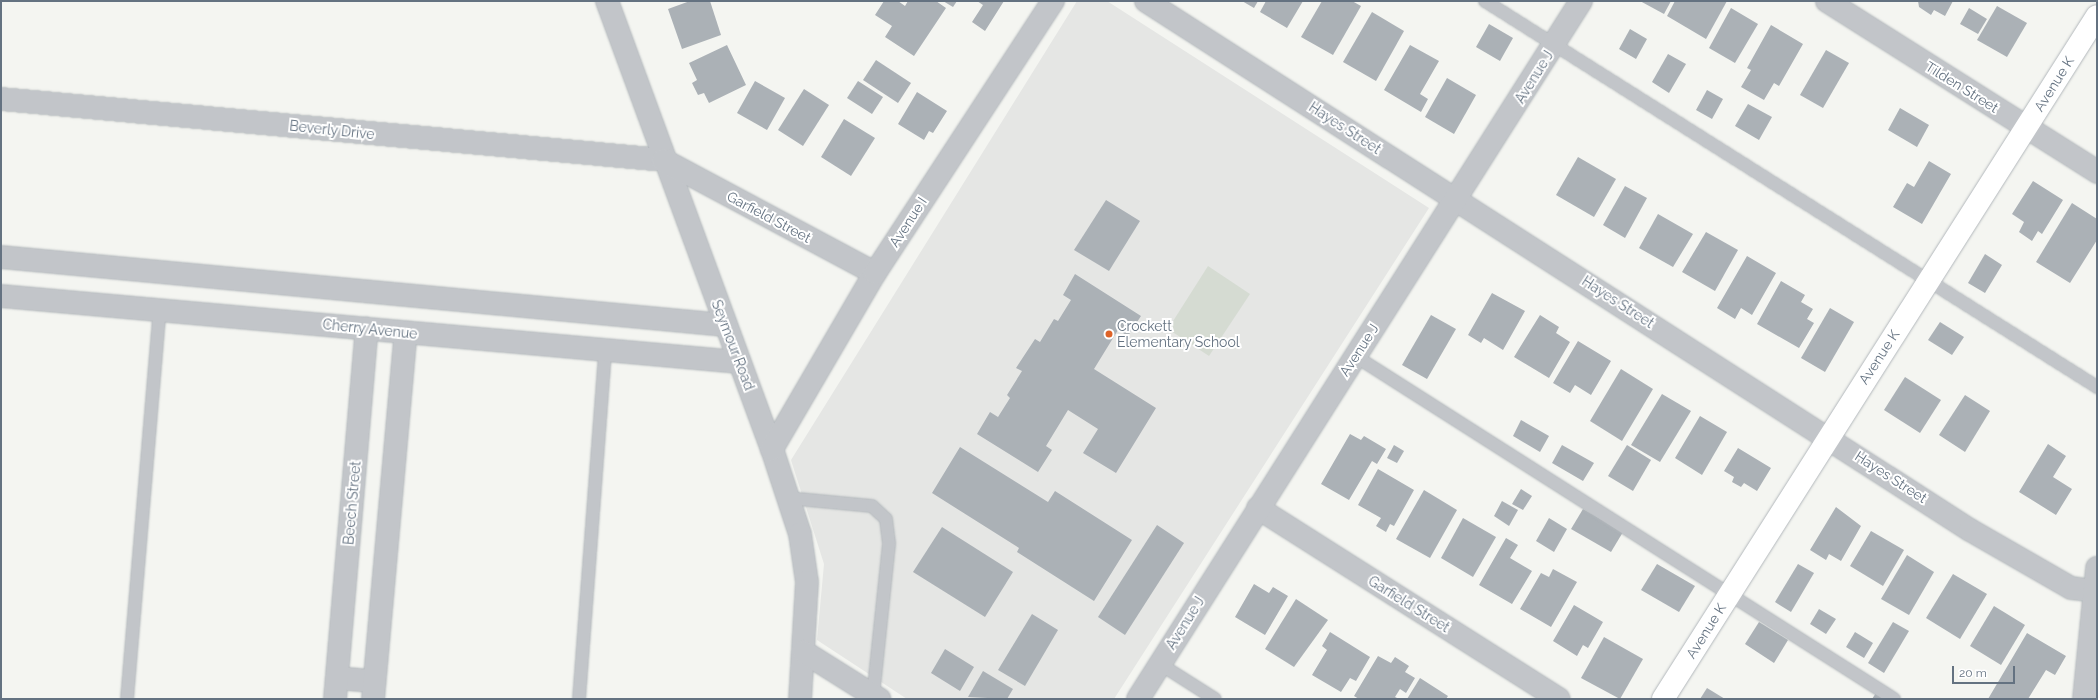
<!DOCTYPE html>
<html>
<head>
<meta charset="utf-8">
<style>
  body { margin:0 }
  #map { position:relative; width:2098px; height:700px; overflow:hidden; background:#f4f5f1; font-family:Raleway,sans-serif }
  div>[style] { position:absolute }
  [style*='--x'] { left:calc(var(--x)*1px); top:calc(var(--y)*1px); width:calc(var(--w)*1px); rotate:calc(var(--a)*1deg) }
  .built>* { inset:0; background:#e5e6e4 }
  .green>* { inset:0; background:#d5dbd2 }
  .building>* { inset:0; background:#abb1b6 }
  .roads { filter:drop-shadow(0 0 1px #b2b7bb) drop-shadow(0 0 1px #b2b7bb) }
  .lane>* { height:12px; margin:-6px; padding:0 6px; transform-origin:6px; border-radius:6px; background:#c2c5c9 }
  .street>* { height:22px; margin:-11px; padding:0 11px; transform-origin:11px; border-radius:11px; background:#c2c5c9 }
  .secondary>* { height:22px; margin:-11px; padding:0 11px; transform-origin:11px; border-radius:11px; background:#fff }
  .dots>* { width:11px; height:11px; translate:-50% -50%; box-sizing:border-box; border:2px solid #fff; border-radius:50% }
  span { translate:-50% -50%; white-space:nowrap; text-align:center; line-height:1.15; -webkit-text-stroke:4px #fff; paint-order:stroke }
  .street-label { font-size:14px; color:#647281 }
  .poi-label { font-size:14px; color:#647281 }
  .left { translate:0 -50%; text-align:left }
  .frame { position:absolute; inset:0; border:2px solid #647281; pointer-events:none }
  .scale { position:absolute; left:1952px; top:666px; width:63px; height:18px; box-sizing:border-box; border:2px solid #647281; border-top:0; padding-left:5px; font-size:12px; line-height:14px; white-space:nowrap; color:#647281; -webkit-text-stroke:3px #fff; paint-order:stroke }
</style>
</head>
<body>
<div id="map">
  <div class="built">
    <div style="clip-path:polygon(1077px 1px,1107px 1px,1429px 208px,1114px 699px,907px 699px,817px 640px,824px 564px,791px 460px)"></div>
  </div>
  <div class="green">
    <div style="clip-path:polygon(1208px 266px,1250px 294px,1209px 356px,1168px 329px)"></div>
  </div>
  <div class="building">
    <div style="clip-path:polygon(690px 1px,710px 1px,721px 35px,682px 49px,668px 9px)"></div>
    <div style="clip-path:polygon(884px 1px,898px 1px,905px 6px,908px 1px,936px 1px,946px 8px,914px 56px,885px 37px,892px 26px,875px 15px)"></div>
    <div style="clip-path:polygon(943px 1px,957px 1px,953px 7px)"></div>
    <div style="clip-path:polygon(977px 1px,1004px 1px,985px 31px,972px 22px,983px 5px)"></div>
    <div style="clip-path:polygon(1242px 1px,1258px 1px,1254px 8px)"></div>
    <div style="clip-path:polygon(1266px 1px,1303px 1px,1287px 28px,1260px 12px)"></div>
    <div style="clip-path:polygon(1322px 1px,1352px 1px,1361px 6px,1333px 55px,1301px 37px)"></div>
    <div style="clip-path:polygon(1640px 1px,1671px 1px,1664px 14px)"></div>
    <div style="clip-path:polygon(1675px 1px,1727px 1px,1706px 39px,1667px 16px)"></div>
    <div style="clip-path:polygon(1918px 1px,1953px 1px,1945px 16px,1934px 10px,1931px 15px,1919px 7px)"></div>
    <div style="clip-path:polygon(1997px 6px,2027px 23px,2007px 57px,1977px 40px)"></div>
    <div style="clip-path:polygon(1731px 8px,1758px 24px,1735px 63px,1709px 48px)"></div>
    <div style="clip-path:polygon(1969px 8px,1987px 19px,1978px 34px,1960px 24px)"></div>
    <div style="clip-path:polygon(1372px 12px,1404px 31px,1376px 81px,1343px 62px)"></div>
    <div style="clip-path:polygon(1489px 24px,1513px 38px,1500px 61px,1476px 47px)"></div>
    <div style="clip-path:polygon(1771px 25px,1803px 44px,1779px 86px,1774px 83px,1764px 100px,1741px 87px,1751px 70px,1747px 68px)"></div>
    <div style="clip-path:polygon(1630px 29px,1647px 39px,1636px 59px,1619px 49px)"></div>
    <div style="clip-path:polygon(727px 45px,746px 85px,709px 103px,704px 93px,698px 95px,692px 83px,697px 80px,689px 63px)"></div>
    <div style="clip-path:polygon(1410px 45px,1439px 61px,1420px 94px,1428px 99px,1421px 112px,1384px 90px)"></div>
    <div style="clip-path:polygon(1826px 50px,1849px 63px,1823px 108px,1800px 95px)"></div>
    <div style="clip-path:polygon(1668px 54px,1686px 64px,1669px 93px,1652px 82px)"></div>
    <div style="clip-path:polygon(876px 60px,911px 83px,898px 103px,863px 80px)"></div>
    <div style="clip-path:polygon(1447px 78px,1476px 95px,1454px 134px,1425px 117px)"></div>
    <div style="clip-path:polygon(755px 81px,785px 98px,767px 130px,737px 113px)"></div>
    <div style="clip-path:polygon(858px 81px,883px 97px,872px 114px,847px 98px)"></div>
    <div style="clip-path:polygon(804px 89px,829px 105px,803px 146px,778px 130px)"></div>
    <div style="clip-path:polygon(1707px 90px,1723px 99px,1712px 119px,1696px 110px)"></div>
    <div style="clip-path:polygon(917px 92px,947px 111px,933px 133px,929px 131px,924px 140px,898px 124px)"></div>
    <div style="clip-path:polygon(1748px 104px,1772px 117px,1759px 140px,1735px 126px)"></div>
    <div style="clip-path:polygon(1900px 108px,1929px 125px,1917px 147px,1888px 130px)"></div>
    <div style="clip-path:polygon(844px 119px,875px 138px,851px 176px,821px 157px)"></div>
    <div style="clip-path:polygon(1578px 157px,1616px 179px,1594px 217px,1556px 195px)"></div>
    <div style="clip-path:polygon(1929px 161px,1951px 174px,1922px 224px,1893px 207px,1907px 183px,1914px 187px)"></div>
    <div style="clip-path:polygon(2033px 181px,2063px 200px,2042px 234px,2038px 231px,2032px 241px,2019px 232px,2024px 222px,2012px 214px)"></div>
    <div style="clip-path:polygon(1625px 186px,1647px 198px,1625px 238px,1603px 225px)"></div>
    <div style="clip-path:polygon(1106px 200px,1140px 221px,1109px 271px,1074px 250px)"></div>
    <div style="clip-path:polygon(2072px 203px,2097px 219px,2097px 240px,2070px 283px,2036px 262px)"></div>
    <div style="clip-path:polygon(1658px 214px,1693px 234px,1673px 267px,1639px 248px)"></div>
    <div style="clip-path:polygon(1706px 232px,1738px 250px,1715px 291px,1682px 272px)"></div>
    <div style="clip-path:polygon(1985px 254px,2002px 265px,1985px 293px,1968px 283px)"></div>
    <div style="clip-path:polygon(1747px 256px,1776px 273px,1752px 315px,1741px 308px,1735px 319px,1717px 308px)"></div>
    <div style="clip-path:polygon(1075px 274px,1141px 316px,1128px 336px,1118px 330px,1094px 369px,1156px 408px,1116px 473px,1083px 453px,1098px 429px,1068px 410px,1046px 446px,1052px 450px,1038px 472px,977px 434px,990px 412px,998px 417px,1010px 398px,1007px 395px,1022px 371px,1016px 368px,1035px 339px,1040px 342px,1054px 319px,1058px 321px,1071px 300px,1063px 295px)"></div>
    <div style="clip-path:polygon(1781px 281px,1805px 295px,1801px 302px,1813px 309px,1807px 319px,1814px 323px,1799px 348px,1757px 324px)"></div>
    <div style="clip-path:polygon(1492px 293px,1525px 311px,1503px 350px,1484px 338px,1481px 343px,1468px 335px)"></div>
    <div style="clip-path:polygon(1830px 308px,1854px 322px,1825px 372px,1801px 358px)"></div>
    <div style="clip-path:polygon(1431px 315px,1456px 329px,1427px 379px,1402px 365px)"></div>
    <div style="clip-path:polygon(1540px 315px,1559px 327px,1556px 333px,1570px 342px,1549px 378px,1514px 357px)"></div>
    <div style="clip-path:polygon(1940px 322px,1964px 337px,1952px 355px,1928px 340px)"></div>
    <div style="clip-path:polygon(1578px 341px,1611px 361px,1591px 395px,1575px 385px,1570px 393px,1553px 383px)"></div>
    <div style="clip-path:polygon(1621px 369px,1653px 389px,1622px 441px,1590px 421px)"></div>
    <div style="clip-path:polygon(1905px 377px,1941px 400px,1920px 433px,1884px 410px)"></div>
    <div style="clip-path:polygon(1662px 394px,1691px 411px,1660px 462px,1631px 445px)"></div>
    <div style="clip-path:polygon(1965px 395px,1990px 411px,1965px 452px,1939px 435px)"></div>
    <div style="clip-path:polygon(1700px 416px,1727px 432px,1702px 475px,1675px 458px)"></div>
    <div style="clip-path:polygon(1521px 420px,1549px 436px,1540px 452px,1513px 436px)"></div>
    <div style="clip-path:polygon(1350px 434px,1361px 440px,1364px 436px,1386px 449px,1377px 464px,1372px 461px,1349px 500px,1321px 484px)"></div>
    <div style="clip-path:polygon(2048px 444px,2066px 456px,2053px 477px,2072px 489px,2056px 515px,2019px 492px)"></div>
    <div style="clip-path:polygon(1394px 445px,1404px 451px,1397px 463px,1387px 458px)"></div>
    <div style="clip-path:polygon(1562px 445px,1594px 463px,1583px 481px,1552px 463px)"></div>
    <div style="clip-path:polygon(1627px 445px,1651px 460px,1633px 491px,1608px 476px)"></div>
    <div style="clip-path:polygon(960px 447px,1048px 502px,1055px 491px,1132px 540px,1094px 601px,1017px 552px,1019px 548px,932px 493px)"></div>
    <div style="clip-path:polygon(1738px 448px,1771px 468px,1757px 491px,1744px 483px,1741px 487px,1732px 482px,1734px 477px,1724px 471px)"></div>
    <div style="clip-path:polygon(1378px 469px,1414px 490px,1394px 526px,1390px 524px,1386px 532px,1376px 526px,1381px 518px,1358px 505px)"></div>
    <div style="clip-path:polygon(1521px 489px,1532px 496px,1523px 510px,1512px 504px)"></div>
    <div style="clip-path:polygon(1424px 490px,1457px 510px,1430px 558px,1396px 539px)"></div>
    <div style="clip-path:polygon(1502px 501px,1518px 510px,1509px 526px,1494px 516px)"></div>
    <div style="clip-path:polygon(1836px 507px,1861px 526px,1841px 561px,1829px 554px,1826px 560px,1810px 550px)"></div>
    <div style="clip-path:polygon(1583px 509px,1623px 532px,1611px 552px,1571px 529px)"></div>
    <div style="clip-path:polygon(1463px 518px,1496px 537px,1473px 577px,1441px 558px)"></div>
    <div style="clip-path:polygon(1549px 518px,1567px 529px,1554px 552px,1536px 541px)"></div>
    <div style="clip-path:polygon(1157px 525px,1184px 543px,1125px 635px,1098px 617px)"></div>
    <div style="clip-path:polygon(942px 527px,1013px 572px,985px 617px,913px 572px)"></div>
    <div style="clip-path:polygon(1871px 531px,1904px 550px,1883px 586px,1850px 566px)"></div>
    <div style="clip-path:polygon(1506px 538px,1518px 545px,1510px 558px,1532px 571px,1512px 604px,1479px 585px)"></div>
    <div style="clip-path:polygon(1907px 555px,1934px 572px,1909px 615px,1881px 599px)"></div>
    <div style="clip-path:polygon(1657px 564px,1695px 586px,1679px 612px,1641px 590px)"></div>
    <div style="clip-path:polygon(1798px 564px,1814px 573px,1791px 612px,1775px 602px)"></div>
    <div style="clip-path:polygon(1553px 569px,1577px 582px,1551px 627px,1520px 609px,1541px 573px,1549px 577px)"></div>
    <div style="clip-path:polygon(1953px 574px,1987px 594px,1960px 639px,1926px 618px)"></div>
    <div style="clip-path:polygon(1254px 584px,1269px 593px,1273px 587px,1288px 596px,1265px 635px,1235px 617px)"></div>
    <div style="clip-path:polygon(1296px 599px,1328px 620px,1294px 667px,1265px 649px)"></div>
    <div style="clip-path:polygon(1574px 605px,1603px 622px,1588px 648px,1583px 645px,1577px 656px,1553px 641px)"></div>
    <div style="clip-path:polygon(1994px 606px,2025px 625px,2001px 665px,1970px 646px)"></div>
    <div style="clip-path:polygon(1819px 609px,1836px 619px,1826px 634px,1810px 624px)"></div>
    <div style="clip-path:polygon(1032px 614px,1058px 630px,1025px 686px,998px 670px)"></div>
    <div style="clip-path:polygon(1759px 622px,1788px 640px,1774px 663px,1745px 644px)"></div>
    <div style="clip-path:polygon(1893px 622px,1909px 631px,1884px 673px,1868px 663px)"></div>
    <div style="clip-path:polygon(1330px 632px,1370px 657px,1356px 681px,1350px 678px,1341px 692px,1312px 675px,1327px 650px,1322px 646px)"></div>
    <div style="clip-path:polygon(1855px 632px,1873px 643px,1864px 658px,1846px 647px)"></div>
    <div style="clip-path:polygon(2027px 633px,2066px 656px,2055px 675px,2046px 670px,2028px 699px,1988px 699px)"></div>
    <div style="clip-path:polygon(1604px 637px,1643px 659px,1620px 699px,1581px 678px)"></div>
    <div style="clip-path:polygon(945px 649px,974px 667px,960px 691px,931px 673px)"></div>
    <div style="clip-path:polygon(1378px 656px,1391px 663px,1395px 657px,1409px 666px,1405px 672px,1415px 678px,1406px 693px,1400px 689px,1395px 697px,1399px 699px,1359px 699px,1354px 696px)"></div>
    <div style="clip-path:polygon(983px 671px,1013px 689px,1007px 699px,968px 697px)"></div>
    <div style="clip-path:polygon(1420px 678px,1448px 696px,1446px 699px,1407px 699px)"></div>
    <div style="clip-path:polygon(1707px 688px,1725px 699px,1700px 699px)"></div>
    <div style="clip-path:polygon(1876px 693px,1885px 699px,1872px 699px)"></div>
  </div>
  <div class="roads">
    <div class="lane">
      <div style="--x:1485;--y:1;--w:724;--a:32.24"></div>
      <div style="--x:1355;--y:356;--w:639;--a:32.47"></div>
      <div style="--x:788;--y:498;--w:84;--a:5.4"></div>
      <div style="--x:872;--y:506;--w:19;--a:43"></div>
      <div style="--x:886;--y:519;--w:25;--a:83"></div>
      <div style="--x:889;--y:544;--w:152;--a:96"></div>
      <div style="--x:1160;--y:664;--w:65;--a:32.5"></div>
      <div style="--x:127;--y:699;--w:392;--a:-85.2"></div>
      <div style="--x:579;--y:699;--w:350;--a:-85.7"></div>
    </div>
    <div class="street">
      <div style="--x:607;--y:1;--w:477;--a:69.8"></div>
      <div style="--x:772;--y:449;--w:89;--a:71.8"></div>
      <div style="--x:800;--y:534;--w:49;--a:81.7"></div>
      <div style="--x:807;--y:582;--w:117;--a:93.4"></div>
      <div style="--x:1146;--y:1;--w:979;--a:32.7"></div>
      <div style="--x:1970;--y:530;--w:116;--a:29.9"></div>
      <div style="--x:2071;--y:588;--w:24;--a:7"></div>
      <div style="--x:1827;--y:1;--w:320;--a:32.3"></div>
      <div style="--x:1;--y:99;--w:665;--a:5.26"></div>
      <div style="--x:663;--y:160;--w:240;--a:28.1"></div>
      <div style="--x:1;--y:257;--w:727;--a:5.37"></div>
      <div style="--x:1;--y:296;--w:741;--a:5.11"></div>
      <div style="--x:772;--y:449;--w:204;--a:-59.7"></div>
      <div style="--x:875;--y:273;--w:325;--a:-56.8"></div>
      <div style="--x:1258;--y:508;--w:356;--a:32.4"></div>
      <div style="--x:804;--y:652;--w:89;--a:32.1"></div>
      <div style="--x:337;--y:678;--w:37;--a:5"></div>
      <div style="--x:335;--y:699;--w:372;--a:-85.1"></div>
      <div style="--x:373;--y:699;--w:368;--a:-84.9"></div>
      <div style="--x:1138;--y:699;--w:827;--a:-57.6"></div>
      <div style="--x:2084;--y:699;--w:132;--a:-84.3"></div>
    </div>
    <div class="secondary">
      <div style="--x:1663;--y:699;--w:809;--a:-57.57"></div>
    </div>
  </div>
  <div class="dots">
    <div style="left:1109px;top:334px;background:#de6227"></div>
  </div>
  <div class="street-label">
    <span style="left:1534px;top:77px;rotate:-58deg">Avenue J</span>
    <span style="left:2054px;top:84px;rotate:-58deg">Avenue K</span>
    <span style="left:1962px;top:87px;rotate:32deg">Tilden Street</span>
    <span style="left:1345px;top:128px;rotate:33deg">Hayes Street</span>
    <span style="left:332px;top:130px;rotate:6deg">Beverly Drive</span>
    <span style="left:769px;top:217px;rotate:28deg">Garfield Street</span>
    <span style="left:908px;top:222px;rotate:-57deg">Avenue I</span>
    <span style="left:1618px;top:302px;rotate:33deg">Hayes Street</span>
    <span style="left:370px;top:329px;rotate:6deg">Cherry Avenue</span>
    <span style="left:733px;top:345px;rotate:69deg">Seymour Road</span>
    <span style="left:1359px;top:350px;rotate:-57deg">Avenue J</span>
    <span style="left:1879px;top:357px;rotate:-57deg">Avenue K</span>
    <span style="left:1891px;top:477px;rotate:33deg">Hayes Street</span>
    <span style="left:352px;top:503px;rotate:-85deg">Beech Street</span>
    <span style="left:1409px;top:604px;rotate:32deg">Garfield Street</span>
    <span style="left:1185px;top:623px;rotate:-58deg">Avenue J</span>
    <span style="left:1706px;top:631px;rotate:-58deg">Avenue K</span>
  </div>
  <div class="poi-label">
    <span class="left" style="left:1117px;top:334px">Crockett<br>Elementary School</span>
  </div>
  <div class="frame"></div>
  <div class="scale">20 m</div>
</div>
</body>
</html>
